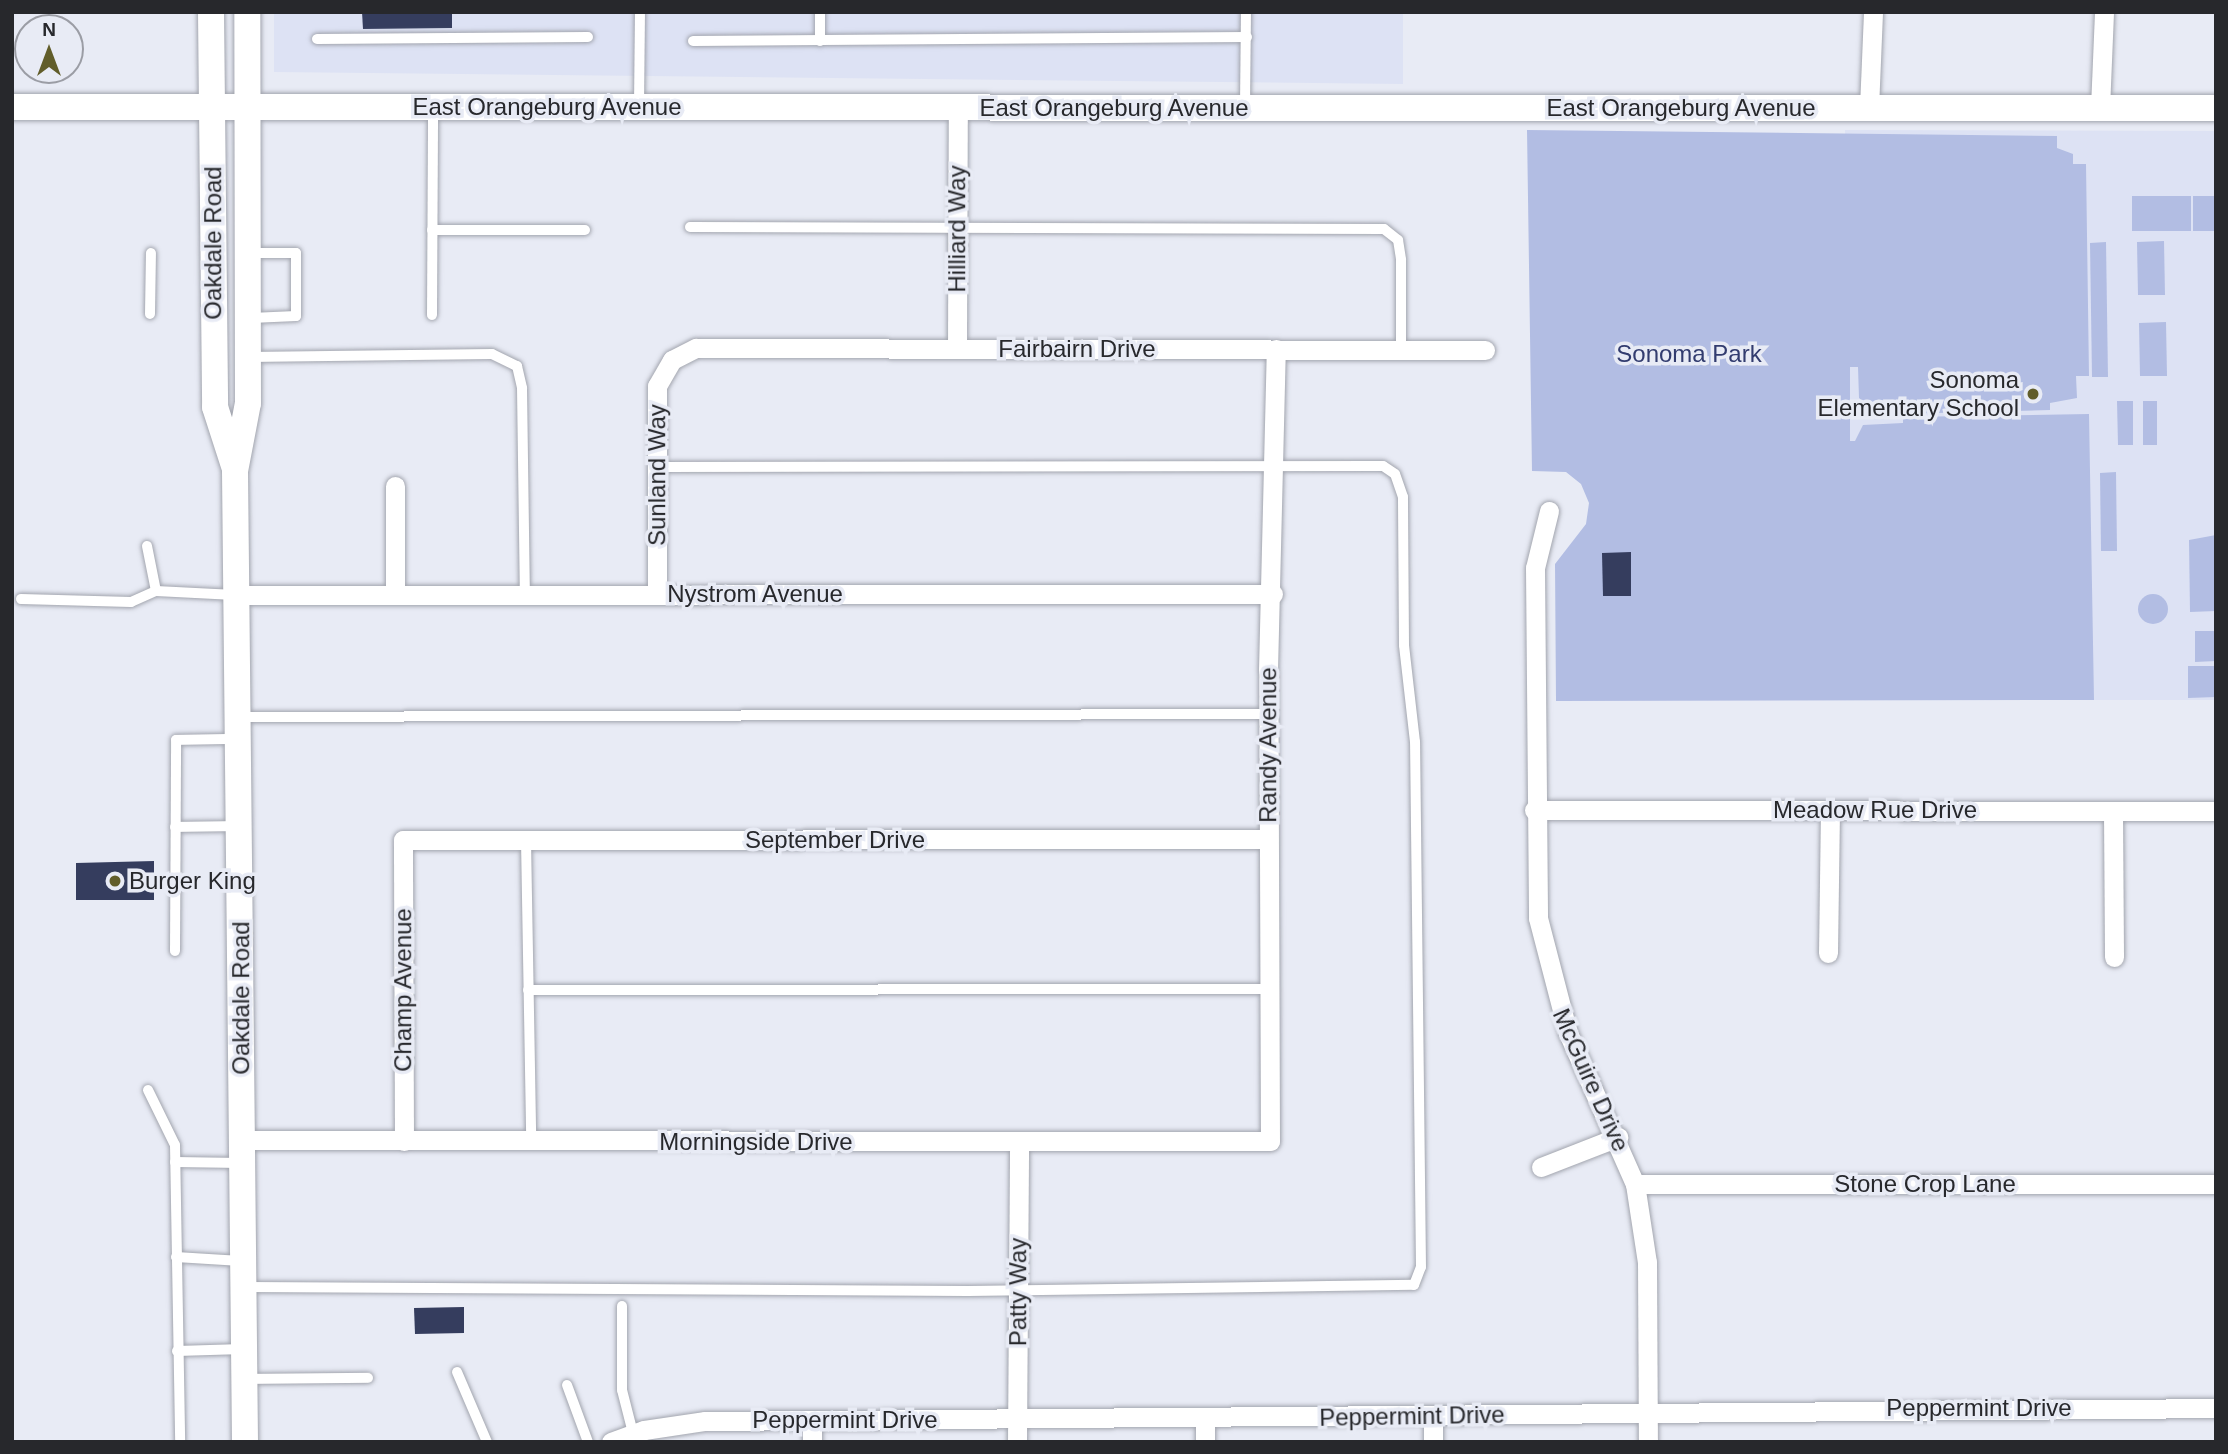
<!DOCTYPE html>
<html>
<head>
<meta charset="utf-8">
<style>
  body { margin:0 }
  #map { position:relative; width:2228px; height:1454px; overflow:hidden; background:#e8ebf5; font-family:Arial,sans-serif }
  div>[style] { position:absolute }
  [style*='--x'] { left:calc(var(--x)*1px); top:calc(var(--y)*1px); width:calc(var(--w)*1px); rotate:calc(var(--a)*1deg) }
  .built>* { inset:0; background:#dde2f4 }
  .green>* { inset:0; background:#b2bde3 }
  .round { border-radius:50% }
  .building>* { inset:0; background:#353d5e }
  .roads { filter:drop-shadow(0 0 2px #a2a5ae) drop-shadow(0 0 2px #a2a5ae) }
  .lane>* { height:10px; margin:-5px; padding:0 5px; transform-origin:5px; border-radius:5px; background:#fff }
  .street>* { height:19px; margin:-9.5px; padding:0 9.5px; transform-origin:9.5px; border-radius:9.5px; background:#fff }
  .secondary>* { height:26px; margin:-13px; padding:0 13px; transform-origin:13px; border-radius:13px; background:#fff }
  .dots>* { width:19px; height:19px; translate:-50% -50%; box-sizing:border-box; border:4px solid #e8ebf5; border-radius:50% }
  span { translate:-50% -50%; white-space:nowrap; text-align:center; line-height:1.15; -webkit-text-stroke:7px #e8ebf5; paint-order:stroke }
  .street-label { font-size:24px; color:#27282c }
  .park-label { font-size:24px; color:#323c6f }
  .poi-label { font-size:24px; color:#27282c }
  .right { translate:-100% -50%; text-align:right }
  .left { translate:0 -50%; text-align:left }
  .frame { position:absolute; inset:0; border:14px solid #27282c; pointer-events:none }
  .north { position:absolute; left:14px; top:14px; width:70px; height:70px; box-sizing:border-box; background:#e8ebf5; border:2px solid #9b9da5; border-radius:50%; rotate:0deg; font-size:19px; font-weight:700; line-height:28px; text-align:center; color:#27282c }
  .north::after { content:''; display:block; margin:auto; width:24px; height:32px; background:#615d2a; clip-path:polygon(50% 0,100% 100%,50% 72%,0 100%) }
</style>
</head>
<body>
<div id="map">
  <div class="built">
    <div style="clip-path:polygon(274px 12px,1403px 12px,1403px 84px,274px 72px)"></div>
    <div style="clip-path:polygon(1845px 130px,2216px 131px,2216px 700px,1854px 700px)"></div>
  </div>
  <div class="green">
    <div style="clip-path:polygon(1527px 130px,2057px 136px,2057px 148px,2073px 154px,2073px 164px,2086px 164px,2089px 376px,2076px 376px,2077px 398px,2050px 403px,2050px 410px,1897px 414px,1896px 403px,1865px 403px,1859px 398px,1858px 367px,1850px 367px,1850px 441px,1855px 441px,1863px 425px,1903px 423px,1903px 417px,2089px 414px,2094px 700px,1556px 701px,1555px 564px,1586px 524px,1589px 503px,1581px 484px,1566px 472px,1532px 471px)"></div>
    <div style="clip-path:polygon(2132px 196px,2191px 196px,2191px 231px,2132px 231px)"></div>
    <div style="clip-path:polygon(2193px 196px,2216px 196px,2216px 231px,2193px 231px)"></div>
    <div style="clip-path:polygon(2164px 241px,2165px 295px,2138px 295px,2137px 242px)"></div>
    <div style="clip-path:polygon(2106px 242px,2108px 377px,2092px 377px,2090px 243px)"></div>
    <div style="clip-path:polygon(2166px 322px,2167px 376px,2140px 376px,2139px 323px)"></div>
    <div style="clip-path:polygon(2117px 401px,2133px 401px,2133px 445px,2118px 445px)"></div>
    <div style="clip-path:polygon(2143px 401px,2157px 401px,2157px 445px,2143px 445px)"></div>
    <div style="clip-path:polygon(2116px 472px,2117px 551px,2101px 551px,2100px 473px)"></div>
    <div style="clip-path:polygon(2216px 535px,2216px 611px,2190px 612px,2189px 540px)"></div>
    <div class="round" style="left:2138px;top:594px;width:30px;height:30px"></div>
    <div style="clip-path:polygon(2195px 631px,2216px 631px,2216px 661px,2195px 662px)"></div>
    <div style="clip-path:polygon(2188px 666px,2216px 666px,2216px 697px,2188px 698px)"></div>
  </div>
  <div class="building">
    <div style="clip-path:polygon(362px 12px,452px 12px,452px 28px,363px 29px)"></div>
    <div style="clip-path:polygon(1631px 552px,1631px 596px,1603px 596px,1602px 553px)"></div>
    <div style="clip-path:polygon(154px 861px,154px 900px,76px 900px,76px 863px)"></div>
    <div style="clip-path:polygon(464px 1307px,464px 1333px,415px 1334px,414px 1308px)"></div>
  </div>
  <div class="roads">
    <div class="lane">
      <div style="--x:317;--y:39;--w:271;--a:-0.4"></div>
      <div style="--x:693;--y:41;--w:554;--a:-0.41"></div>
      <div style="--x:820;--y:41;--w:29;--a:-90"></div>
      <div style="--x:639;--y:106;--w:94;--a:-89.4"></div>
      <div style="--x:1245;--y:106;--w:94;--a:-89.4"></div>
      <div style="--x:690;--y:227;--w:694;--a:0.17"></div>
      <div style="--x:1384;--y:229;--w:18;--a:38"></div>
      <div style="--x:1398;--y:240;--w:20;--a:81"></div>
      <div style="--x:1401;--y:260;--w:90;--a:90"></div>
      <div style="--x:432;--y:230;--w:153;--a:0"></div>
      <div style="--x:248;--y:253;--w:48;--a:0"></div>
      <div style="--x:296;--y:253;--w:63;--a:90"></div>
      <div style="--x:296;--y:316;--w:45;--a:177.5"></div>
      <div style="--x:150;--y:314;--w:61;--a:-89.1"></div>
      <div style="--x:432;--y:315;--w:208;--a:-89.7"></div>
      <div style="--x:248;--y:357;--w:244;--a:-0.7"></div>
      <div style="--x:492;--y:354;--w:28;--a:26"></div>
      <div style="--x:517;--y:366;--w:23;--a:77"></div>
      <div style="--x:522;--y:388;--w:206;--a:89.2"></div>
      <div style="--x:147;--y:546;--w:46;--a:78.7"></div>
      <div style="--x:21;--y:599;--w:110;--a:1.6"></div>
      <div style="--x:131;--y:602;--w:27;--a:-24"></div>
      <div style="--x:156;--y:591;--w:79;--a:2.9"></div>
      <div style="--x:240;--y:717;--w:1028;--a:-0.17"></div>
      <div style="--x:175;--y:827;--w:61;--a:-0.9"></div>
      <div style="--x:526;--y:840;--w:301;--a:89"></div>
      <div style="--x:175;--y:951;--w:211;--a:-89.7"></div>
      <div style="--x:176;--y:740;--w:60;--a:-1"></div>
      <div style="--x:528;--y:990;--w:741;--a:-0.08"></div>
      <div style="--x:148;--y:1090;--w:61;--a:63.9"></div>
      <div style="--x:175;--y:1145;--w:297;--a:89"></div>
      <div style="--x:175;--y:1162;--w:66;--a:0.9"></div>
      <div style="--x:176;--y:1257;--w:65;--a:3.5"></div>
      <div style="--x:246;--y:1287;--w:722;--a:0.32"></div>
      <div style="--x:968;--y:1291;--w:446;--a:-0.8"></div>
      <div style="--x:1414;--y:1285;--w:19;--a:-69"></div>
      <div style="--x:1421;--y:1267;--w:525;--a:-90.65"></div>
      <div style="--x:1415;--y:742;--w:98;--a:-96.5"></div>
      <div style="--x:1404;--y:645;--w:148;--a:-90.4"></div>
      <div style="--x:1403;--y:497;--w:24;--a:-109"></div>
      <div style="--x:1395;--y:474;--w:14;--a:-146"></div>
      <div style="--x:1383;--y:466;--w:726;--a:179.92"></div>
      <div style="--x:622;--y:1306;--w:84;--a:90"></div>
      <div style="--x:622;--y:1390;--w:44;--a:75.7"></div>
      <div style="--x:177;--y:1351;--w:66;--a:-1.7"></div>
      <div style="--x:457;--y:1372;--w:76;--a:66.8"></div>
      <div style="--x:244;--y:1379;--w:124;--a:-0.5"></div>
      <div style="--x:567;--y:1385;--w:61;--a:69.8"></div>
    </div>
    <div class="street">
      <div style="--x:1869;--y:108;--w:96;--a:-87.6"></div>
      <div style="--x:2100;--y:108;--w:96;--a:-87.6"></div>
      <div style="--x:957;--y:349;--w:240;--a:-89.8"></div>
      <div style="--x:1549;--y:511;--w:59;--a:103.8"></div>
      <div style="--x:1535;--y:568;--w:350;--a:89.5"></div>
      <div style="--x:1538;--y:918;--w:119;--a:75.4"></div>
      <div style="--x:1568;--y:1033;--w:165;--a:66.1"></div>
      <div style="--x:1635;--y:1184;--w:79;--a:81.3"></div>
      <div style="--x:1647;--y:1262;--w:180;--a:89.7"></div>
      <div style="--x:395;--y:593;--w:107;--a:-90"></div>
      <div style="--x:657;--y:594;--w:208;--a:-90"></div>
      <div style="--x:657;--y:386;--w:30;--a:-60"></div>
      <div style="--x:672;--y:360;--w:27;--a:-27"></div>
      <div style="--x:696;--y:348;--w:789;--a:0.15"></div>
      <div style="--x:237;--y:595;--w:1036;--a:-0.06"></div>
      <div style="--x:1534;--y:810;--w:682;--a:0.08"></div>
      <div style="--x:2113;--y:811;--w:146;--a:89.6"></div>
      <div style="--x:1828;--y:953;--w:143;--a:-89.2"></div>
      <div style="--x:242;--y:1140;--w:1028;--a:0.06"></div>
      <div style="--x:1270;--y:1141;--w:471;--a:-90.2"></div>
      <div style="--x:1268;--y:670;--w:321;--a:-88.6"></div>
      <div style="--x:404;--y:1141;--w:301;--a:-90.2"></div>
      <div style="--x:403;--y:840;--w:865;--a:-0.07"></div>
      <div style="--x:1541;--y:1167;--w:83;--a:-21.3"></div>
      <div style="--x:1635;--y:1184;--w:581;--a:0"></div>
      <div style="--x:1205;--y:1418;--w:24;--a:90"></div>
      <div style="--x:611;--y:1442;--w:35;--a:-20"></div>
      <div style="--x:644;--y:1430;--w:62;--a:-8.4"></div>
      <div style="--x:705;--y:1421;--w:1511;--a:-0.49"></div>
      <div style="--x:812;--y:1442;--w:21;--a:-90"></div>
      <div style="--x:1017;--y:1442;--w:299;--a:-89.6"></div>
      <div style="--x:1433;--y:1442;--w:26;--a:-90"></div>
    </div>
    <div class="secondary">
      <div style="--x:211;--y:12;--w:395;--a:89.4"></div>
      <div style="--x:215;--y:407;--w:62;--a:72.1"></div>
      <div style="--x:12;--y:107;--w:2204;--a:0.03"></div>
      <div style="--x:245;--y:1442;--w:971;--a:-90.59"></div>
      <div style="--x:235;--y:471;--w:69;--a:-79.2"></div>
      <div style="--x:248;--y:403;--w:391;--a:-90.1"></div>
    </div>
  </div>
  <div class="dots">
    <div style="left:2033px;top:394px;background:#615d2a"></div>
    <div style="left:115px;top:881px;background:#615d2a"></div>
  </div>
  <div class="street-label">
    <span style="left:547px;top:107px">East Orangeburg Avenue</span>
    <span style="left:1114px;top:108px">East Orangeburg Avenue</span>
    <span style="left:1681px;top:108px">East Orangeburg Avenue</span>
    <span style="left:957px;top:229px;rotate:-90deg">Hilliard Way</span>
    <span style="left:213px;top:243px;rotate:-90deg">Oakdale Road</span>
    <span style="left:1077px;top:349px">Fairbairn Drive</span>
    <span style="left:657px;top:475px;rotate:-90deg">Sunland Way</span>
    <span style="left:755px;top:594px">Nystrom Avenue</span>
    <span style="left:1268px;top:745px;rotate:-90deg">Randy Avenue</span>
    <span style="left:1875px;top:810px">Meadow Rue Drive</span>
    <span style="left:835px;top:840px">September Drive</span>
    <span style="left:403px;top:990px;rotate:-90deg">Champ Avenue</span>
    <span style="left:241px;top:998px;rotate:-90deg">Oakdale Road</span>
    <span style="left:1591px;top:1080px;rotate:66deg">McGuire Drive</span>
    <span style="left:756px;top:1142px">Morningside Drive</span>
    <span style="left:1925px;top:1184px">Stone Crop Lane</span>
    <span style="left:1018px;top:1292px;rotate:-90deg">Patty Way</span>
    <span style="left:1979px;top:1408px">Peppermint Drive</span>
    <span style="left:1412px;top:1416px;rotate:-1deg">Peppermint Drive</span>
    <span style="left:845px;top:1420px">Peppermint Drive</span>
  </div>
  <div class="park-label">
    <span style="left:1689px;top:354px">Sonoma Park</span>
  </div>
  <div class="poi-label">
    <span class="right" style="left:2019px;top:394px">Sonoma<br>Elementary School</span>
    <span class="left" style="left:129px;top:881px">Burger King</span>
  </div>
  <div class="frame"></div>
  <div class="north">N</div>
</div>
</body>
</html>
